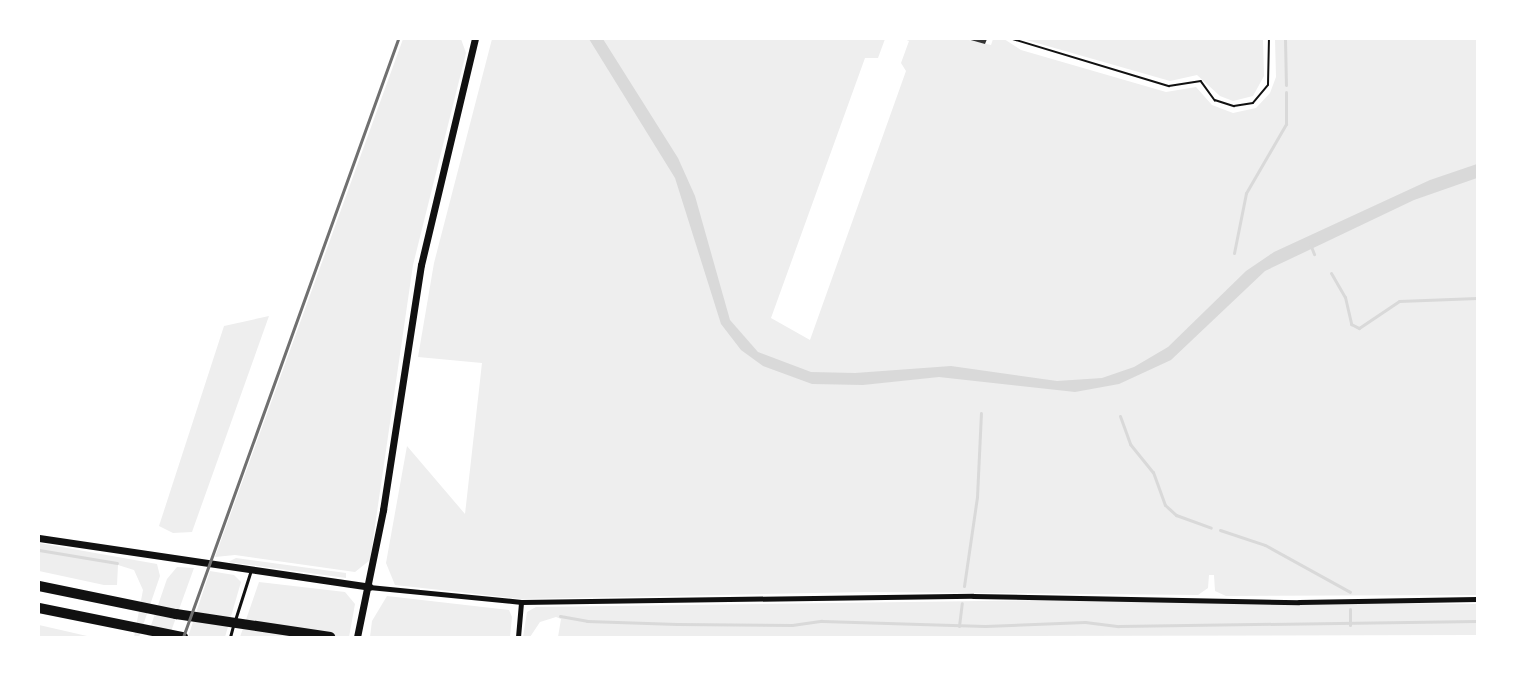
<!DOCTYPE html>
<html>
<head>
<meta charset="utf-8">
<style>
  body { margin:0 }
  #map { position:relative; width:1516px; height:676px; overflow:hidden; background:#fff; font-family:Arial,sans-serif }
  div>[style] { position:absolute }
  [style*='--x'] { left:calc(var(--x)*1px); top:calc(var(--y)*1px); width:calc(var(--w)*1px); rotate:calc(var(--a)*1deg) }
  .green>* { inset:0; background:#eee }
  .water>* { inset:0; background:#d9d9d9 }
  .stream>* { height:3px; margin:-1.5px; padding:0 1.5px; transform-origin:1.5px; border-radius:1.5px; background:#d9d9d9 }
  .building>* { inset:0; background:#353535 }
  .path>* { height:1.5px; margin:-0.75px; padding:0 0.75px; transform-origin:0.75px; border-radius:0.75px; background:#111 }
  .service>* { height:3px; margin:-1.5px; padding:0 1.5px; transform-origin:1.5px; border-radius:1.5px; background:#111 }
  .minor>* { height:5px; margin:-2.5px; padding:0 2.5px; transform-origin:2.5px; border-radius:2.5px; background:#111 }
  .tertiary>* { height:7px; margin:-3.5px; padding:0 3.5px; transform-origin:3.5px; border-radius:3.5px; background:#111 }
  .motorway>* { height:10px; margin:-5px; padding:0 5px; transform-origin:5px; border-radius:5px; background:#111 }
  .rail>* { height:3px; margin:-1.5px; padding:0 1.5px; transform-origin:1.5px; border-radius:1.5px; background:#707070 }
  span { translate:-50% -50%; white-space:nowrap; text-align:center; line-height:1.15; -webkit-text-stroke:4.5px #fff; paint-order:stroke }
  .frame { position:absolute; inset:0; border:40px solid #fff; pointer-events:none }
</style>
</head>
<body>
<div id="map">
  <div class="green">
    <div style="clip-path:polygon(403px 39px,461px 39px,466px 53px,413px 265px,370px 560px,355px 572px,235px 555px,215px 557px)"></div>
    <div style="clip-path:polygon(492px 39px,885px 39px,878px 58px,865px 58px,771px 318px,810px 340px,906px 71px,901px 63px,909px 41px,904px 39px,964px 39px,991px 45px,993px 39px,1004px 39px,1021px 50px,1166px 92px,1196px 87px,1212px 105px,1233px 113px,1256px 108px,1270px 93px,1276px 77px,1275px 39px,1477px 39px,1477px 595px,1226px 596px,1215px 591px,1214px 575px,1209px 575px,1208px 588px,1198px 595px,866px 592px,521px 599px,395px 585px,386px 563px,407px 446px,465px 514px,482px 363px,418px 357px,434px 263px)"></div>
    <div style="clip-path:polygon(1023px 39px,1263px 39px,1264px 76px,1253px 96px,1233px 101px,1220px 96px,1197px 75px,1170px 81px)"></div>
    <div style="clip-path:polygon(269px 316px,192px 532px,173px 533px,159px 526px,224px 326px)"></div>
    <div style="clip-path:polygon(39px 543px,157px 564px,160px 576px,139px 637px,134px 637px,143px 590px,134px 570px,118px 565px,117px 585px,104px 585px,39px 571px)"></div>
    <div style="clip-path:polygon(236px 558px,346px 573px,346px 578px,228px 562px)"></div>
    <div style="clip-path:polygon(177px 567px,194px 568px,169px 637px,147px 637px,167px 579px)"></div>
    <div style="clip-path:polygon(210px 571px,234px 575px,241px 582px,225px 637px,188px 637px)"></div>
    <div style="clip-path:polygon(259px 582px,345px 592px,355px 604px,349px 637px,240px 637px)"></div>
    <div style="clip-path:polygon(387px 596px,509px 610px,512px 617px,510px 637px,370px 637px,372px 621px)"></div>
    <div style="clip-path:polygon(1062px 600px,1477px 604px,1477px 635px,558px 637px,561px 619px,556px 617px,540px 622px,530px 637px,523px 637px,527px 612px,536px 607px)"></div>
    <div style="clip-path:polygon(39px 625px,87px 636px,90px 637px,39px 637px)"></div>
  </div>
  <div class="water">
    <div style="clip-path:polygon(589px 39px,603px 39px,678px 158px,695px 196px,730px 320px,758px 352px,811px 372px,855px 373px,951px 366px,1057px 381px,1102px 378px,1134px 367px,1168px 347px,1246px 271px,1274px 252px,1430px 180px,1477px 164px,1477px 178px,1414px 200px,1265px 271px,1171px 360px,1119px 384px,1075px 392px,939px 377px,863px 385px,812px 384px,763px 366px,741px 350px,721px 324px,675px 178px)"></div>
  </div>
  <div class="stream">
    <div style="--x:1285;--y:39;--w:46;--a:88.8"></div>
    <div style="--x:1310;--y:244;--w:11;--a:68"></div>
    <div style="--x:1234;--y:253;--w:61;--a:-78.7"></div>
    <div style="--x:1246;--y:193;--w:80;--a:-59.9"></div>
    <div style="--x:1286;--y:124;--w:32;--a:-90"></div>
    <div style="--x:1331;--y:273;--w:28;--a:60"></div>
    <div style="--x:1345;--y:297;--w:28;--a:77"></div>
    <div style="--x:1351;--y:324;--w:9;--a:27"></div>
    <div style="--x:1359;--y:328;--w:48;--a:-34"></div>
    <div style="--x:1399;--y:301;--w:78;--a:-2.2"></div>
    <div style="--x:1120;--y:416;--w:30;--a:70"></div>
    <div style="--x:1130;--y:444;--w:36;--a:51"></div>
    <div style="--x:1153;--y:472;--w:35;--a:70"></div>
    <div style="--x:1165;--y:505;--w:15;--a:42"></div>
    <div style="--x:1176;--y:515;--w:37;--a:20"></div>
    <div style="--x:1220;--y:530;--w:47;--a:18.4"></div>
    <div style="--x:1265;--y:545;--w:97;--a:28.9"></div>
    <div style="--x:39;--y:550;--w:79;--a:9.5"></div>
    <div style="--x:964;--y:586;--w:90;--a:-81.7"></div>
    <div style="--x:977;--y:497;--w:84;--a:-87.3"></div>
    <div style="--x:1350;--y:609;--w:16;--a:90"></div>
    <div style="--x:560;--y:616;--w:27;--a:10"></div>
    <div style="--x:587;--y:621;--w:90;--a:1.9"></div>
    <div style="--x:677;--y:624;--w:115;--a:0.5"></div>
    <div style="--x:792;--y:625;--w:30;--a:-8"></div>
    <div style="--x:822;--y:621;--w:163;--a:1.8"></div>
    <div style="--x:985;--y:626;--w:100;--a:-2.3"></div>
    <div style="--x:1085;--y:622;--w:34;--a:7"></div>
    <div style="--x:1119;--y:626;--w:358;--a:-0.8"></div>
    <div style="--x:959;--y:626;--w:23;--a:-83"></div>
  </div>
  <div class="building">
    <div style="clip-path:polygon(967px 39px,987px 39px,985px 44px)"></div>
  </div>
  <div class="path">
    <div style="--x:1013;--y:39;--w:163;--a:16.8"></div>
    <div style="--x:1169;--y:86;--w:32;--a:-9"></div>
    <div style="--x:1201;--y:81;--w:24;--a:54"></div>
    <div style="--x:1215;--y:100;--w:20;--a:18"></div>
    <div style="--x:1234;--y:106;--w:19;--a:-9"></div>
    <div style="--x:1253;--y:103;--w:23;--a:-50"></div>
    <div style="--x:1268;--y:85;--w:46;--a:-88.8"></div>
  </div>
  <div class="service">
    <div style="--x:235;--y:620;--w:52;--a:-72.3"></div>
    <div style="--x:230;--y:637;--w:11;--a:-75"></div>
  </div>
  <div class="minor">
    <div style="--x:369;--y:587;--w:153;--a:5.6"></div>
    <div style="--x:521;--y:602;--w:452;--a:-0.8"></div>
    <div style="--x:973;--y:596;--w:326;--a:1.1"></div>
    <div style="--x:1299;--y:602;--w:178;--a:-1"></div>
    <div style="--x:518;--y:637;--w:35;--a:-85"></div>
  </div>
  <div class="tertiary">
    <div style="--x:39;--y:538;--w:334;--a:8.4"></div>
    <div style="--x:357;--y:637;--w:130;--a:-78.4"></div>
    <div style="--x:383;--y:510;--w:248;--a:-81.2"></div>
    <div style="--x:421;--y:265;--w:232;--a:-76.6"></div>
  </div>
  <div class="motorway">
    <div style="--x:39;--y:586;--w:140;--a:11.6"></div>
    <div style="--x:176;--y:614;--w:156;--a:8.5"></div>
    <div style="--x:39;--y:608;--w:147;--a:11.4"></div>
  </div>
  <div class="rail">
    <div style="--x:183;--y:637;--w:635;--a:-70.22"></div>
  </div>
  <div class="frame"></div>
</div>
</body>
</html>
